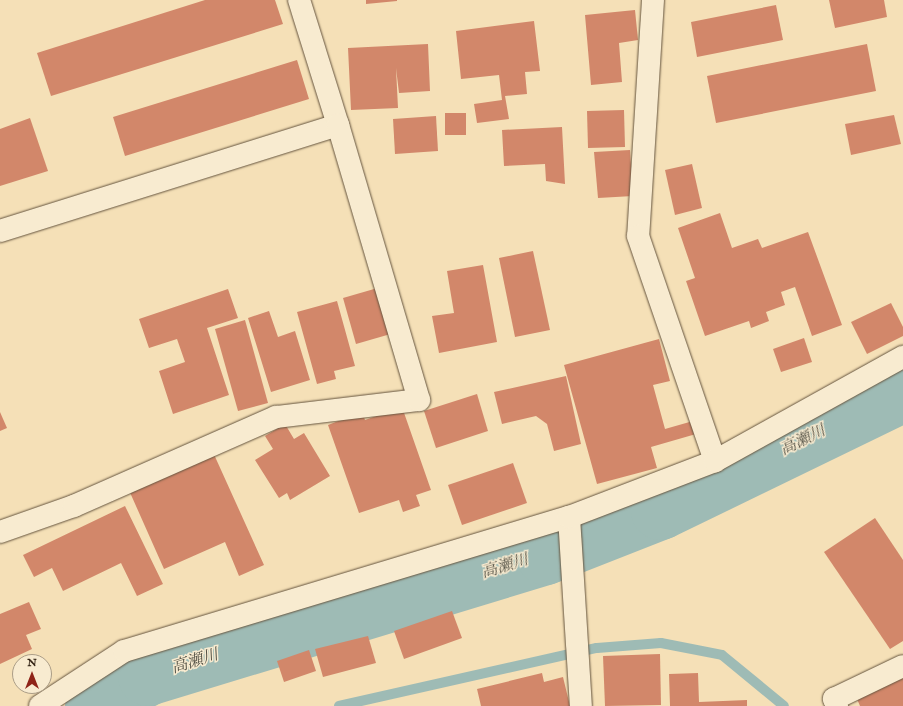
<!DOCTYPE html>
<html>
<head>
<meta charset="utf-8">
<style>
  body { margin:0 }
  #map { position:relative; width:903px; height:706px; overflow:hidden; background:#f5e0b7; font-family:"IM FELL English","Noto Serif JP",serif }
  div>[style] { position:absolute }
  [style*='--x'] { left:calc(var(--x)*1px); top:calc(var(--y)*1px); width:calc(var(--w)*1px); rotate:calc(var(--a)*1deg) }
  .stream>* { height:10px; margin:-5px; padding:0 5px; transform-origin:5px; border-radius:5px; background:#9ebbb5 }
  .river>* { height:59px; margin:-29.5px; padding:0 29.5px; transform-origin:29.5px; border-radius:29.5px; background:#9ebbb5 }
  .building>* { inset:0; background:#d2876a }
  .roads { filter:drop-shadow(0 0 1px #65543e) drop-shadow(0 0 1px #65543e) }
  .street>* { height:22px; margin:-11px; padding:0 11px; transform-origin:11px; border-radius:11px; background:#f8ebd0 }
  span { translate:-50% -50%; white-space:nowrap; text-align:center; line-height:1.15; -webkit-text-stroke:3px #f8ebd0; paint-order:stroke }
  .water-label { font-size:16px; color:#545246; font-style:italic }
  .north { position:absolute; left:12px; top:654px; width:40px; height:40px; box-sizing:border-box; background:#f8ebd0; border:1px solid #aa9c86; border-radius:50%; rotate:0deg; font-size:11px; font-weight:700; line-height:16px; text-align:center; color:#352516 }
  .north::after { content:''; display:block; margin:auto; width:14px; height:18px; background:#8f2418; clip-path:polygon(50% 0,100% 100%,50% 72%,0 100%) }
</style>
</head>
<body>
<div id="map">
  <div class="stream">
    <div style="--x:339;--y:706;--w:264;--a:-12.7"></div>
    <div style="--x:597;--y:648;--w:64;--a:-4.5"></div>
    <div style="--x:661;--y:643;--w:62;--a:11.1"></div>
    <div style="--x:722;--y:655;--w:80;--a:39.4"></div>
  </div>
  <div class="river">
    <div style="--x:94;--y:706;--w:61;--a:-29.5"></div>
    <div style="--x:147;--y:676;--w:416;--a:-16.9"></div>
    <div style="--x:545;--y:555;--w:123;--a:-21.4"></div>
    <div style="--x:660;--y:510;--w:270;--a:-25.9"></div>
  </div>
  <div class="building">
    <div style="clip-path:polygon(205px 0,275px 0,283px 24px,51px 96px,37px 53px)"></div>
    <div style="clip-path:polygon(366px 0,397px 0,397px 1px,366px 4px)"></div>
    <div style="clip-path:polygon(829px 0,884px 0,887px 17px,835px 28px)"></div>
    <div style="clip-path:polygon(776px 5px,783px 40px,697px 57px,691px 22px)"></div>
    <div style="clip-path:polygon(635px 10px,638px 40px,619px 43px,622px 82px,591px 85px,585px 15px)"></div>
    <div style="clip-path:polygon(534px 21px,540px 71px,525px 72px,527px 94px,505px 96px,509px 119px,477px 123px,474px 104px,502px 100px,499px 75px,461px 79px,456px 31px)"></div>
    <div style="clip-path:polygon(428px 44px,430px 91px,399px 93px,396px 68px,398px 108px,351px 110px,348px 48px)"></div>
    <div style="clip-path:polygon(867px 44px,876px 91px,716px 123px,707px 76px)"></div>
    <div style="clip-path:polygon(297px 60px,309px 99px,125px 156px,113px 117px)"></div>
    <div style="clip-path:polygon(624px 110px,625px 147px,588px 148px,587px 111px)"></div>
    <div style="clip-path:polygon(445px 113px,466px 113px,466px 135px,445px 135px)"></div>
    <div style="clip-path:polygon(894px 115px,901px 144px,851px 155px,845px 124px)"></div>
    <div style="clip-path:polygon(436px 116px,438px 151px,395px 154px,393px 119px)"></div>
    <div style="clip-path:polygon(30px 118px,48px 171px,0 186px,0 129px)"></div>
    <div style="clip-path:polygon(562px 127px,565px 184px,546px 181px,545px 164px,504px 166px,502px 130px)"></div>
    <div style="clip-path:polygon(630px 150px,633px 196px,598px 198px,594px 152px)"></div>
    <div style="clip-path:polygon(692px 164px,702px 208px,675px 215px,665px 170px)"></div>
    <div style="clip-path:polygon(720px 213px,732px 248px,758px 239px,762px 248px,808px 232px,842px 325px,812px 336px,795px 287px,781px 292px,785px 305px,766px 312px,769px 321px,751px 328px,749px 321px,705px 336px,686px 281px,695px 278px,678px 228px)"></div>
    <div style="clip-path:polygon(533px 251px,550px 330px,515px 337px,499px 258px)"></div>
    <div style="clip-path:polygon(483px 265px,497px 342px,439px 353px,432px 316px,454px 313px,447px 271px)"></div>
    <div style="clip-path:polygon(381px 287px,394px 333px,356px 344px,343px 298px)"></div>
    <div style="clip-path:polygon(228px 289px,238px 318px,207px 328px,229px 395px,173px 414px,159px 371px,185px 362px,177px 339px,149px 348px,139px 319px)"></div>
    <div style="clip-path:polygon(337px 301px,355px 366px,334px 371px,336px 379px,317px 384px,297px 312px)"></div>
    <div style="clip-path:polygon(891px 303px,903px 327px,903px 336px,867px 354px,851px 322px)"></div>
    <div style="clip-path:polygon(269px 311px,278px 337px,295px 331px,310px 380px,271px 392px,248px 318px)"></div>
    <div style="clip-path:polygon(245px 320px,268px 403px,238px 411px,215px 329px)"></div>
    <div style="clip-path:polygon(804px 338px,812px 362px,781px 372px,773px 349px)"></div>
    <div style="clip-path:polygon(659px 339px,670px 381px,653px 385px,665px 429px,693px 421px,696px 434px,651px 447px,657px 468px,597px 484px,564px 365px)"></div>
    <div style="clip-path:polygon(566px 376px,581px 444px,554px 451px,547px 424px,536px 416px,502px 424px,494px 392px)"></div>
    <div style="clip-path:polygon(477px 394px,488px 431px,436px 448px,424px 411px)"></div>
    <div style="clip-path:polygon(402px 407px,431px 490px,416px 495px,420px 506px,403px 512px,399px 500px,359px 513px,328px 425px,362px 412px,365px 420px)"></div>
    <div style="clip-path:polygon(0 412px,7px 428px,0 431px)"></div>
    <div style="clip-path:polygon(285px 424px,294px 439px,304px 433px,330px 476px,290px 500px,287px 493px,279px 498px,255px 460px,273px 449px,265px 436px)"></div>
    <div style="clip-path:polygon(212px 450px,264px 565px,239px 576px,225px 542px,164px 569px,128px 488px)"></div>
    <div style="clip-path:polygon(513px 463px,527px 503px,462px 525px,448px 485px)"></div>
    <div style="clip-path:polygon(125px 506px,163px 584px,137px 596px,121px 563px,63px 591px,52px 568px,34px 577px,23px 555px)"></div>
    <div style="clip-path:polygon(875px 518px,903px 560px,903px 641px,890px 649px,824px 552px)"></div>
    <div style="clip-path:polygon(29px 602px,41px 629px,26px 635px,32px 649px,0 664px,0 614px)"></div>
    <div style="clip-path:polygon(452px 611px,462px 638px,404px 659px,394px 631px)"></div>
    <div style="clip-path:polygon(368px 636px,376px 663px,323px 677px,315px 649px)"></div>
    <div style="clip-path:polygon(309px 650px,316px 671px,284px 682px,277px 661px)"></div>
    <div style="clip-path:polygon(660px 654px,661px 705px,605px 706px,603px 656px)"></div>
    <div style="clip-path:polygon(542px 673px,544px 682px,563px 677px,570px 706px,481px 706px,477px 689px)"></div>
    <div style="clip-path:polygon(698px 673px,699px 702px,747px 700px,747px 706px,670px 706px,669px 674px)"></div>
    <div style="clip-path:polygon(903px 673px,903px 706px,860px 706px,855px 694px)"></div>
  </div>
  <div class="roads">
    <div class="street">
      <div style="--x:653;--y:0;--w:236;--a:93.6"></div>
      <div style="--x:638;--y:236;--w:238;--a:71.1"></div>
      <div style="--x:0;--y:231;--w:354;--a:-17.4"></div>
      <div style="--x:338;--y:125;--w:131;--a:-107.3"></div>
      <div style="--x:569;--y:517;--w:189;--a:86.4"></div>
      <div style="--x:0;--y:532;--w:78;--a:-19.4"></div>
      <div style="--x:74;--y:506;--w:221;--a:-23.8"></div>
      <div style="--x:276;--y:417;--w:144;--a:-6.8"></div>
      <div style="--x:419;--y:400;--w:287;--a:-106.4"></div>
      <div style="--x:40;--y:706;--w:100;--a:-33.2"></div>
      <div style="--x:124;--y:651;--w:465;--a:-16.8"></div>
      <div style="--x:569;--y:517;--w:156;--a:-21"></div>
      <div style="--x:715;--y:461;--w:215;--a:-29"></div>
      <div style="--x:837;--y:706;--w:8;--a:-113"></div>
      <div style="--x:834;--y:699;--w:76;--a:-25.6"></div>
    </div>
  </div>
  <div class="water-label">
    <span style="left:803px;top:441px;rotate:-26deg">高瀬川</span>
    <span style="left:505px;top:567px;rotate:-17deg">高瀬川</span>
    <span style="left:195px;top:662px;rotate:-17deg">高瀬川</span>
  </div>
  <div class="north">N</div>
</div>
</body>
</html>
